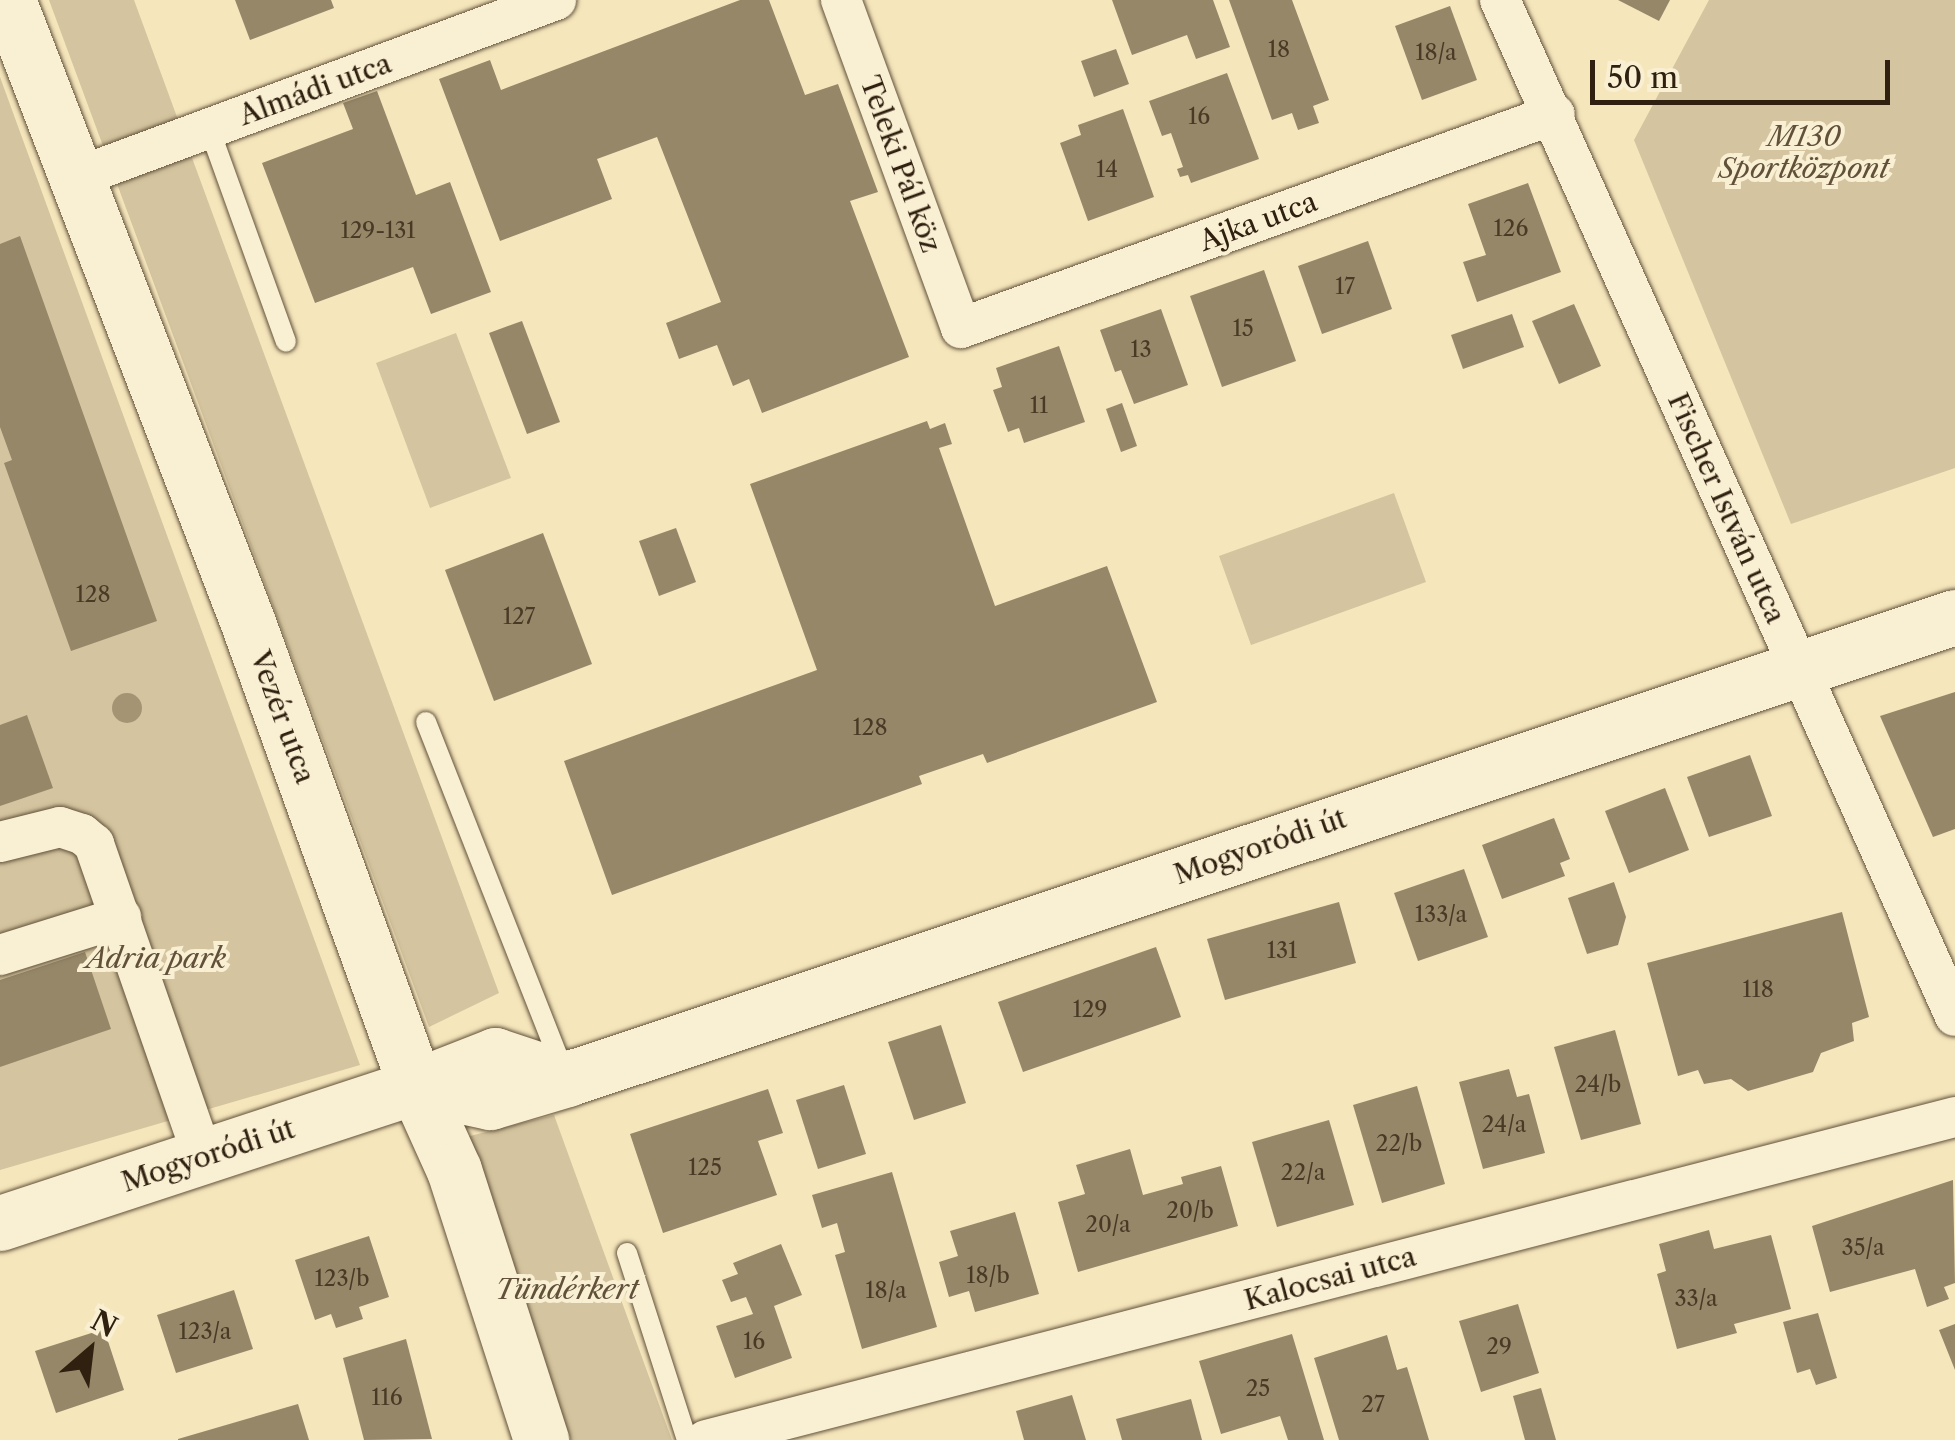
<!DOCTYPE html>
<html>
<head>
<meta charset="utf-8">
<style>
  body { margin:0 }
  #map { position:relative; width:1955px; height:1440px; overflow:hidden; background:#f6e6bc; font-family:"Libre Caslon Text",serif }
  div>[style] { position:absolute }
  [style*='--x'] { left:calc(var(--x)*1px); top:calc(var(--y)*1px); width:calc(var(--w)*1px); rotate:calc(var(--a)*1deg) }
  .green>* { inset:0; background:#d4c49f }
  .building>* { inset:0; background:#968769 }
  .roads { filter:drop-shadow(0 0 2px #61523a) drop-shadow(0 0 2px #61523a) }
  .lane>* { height:20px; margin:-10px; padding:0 10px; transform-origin:10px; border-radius:10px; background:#f9efd3 }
  .street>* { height:40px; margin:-20px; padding:0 20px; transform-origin:20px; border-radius:20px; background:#f9efd3 }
  .secondary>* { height:55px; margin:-27.5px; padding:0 27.5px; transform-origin:27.5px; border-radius:27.5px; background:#f9efd3 }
  .trees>* { width:30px; height:30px; margin:-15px; border-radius:50%; background:#a49474 }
  span { translate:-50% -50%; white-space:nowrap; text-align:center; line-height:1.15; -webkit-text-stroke:8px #f9efd3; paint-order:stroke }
  .number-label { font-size:22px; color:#493a26 }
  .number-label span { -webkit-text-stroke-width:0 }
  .street-label { font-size:28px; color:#2f200f }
  .park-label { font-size:28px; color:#61513a; font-style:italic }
  .north { position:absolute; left:40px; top:1300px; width:100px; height:100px; -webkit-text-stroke:8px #f9efd3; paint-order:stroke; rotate:28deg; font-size:28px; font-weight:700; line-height:40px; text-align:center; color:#2f200f }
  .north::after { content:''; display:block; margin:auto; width:35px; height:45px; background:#2f200f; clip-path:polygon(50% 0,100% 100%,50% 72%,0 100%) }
  .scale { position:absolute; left:1590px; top:60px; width:300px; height:45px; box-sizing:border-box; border:5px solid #2f200f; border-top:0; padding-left:12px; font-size:30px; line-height:35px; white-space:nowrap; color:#2f200f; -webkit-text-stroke:8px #f9efd3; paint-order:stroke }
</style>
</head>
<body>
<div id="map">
  <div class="green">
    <div style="clip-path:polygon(49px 0,134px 0,499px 993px,429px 1027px)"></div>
    <div style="clip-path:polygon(1709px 0,1955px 0,1955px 468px,1791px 524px,1634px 140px)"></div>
    <div style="clip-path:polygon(0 77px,360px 1065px,0 1170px)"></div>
    <div style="clip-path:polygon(456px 333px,511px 478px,430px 508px,376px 363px)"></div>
    <div style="clip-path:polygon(1394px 493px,1426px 582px,1251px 645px,1219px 556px)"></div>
    <div style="clip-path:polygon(554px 1115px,672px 1440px,571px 1440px,462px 1138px)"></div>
  </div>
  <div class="building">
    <div style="clip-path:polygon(235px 0,331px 0,334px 8px,250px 40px)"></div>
    <div style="clip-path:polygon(740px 0,769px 0,805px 95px,838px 84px,878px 192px,850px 201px,909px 357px,762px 413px,749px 379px,733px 386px,717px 345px,679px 359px,666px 323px,721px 302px,657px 137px,597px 159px,612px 199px,500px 241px,439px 79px,490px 60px,501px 90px)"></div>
    <div style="clip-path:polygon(1112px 0,1213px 0,1230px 47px,1196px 59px,1187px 35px,1132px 55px)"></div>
    <div style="clip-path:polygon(1229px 0,1292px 0,1329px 100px,1313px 106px,1319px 123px,1298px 130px,1292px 113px,1272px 120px)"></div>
    <div style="clip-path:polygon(1618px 0,1670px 0,1659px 21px)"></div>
    <div style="clip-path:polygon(1450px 6px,1477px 80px,1422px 100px,1395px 26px)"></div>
    <div style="clip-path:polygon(1116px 49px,1129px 84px,1094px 97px,1081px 61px)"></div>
    <div style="clip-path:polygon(1227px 73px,1259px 159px,1191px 183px,1188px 175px,1180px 177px,1177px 169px,1183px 167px,1171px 133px,1162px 136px,1149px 101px)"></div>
    <div style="clip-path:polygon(377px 91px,416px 195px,450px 182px,491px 292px,431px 314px,413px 267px,315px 303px,262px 163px,353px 129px,343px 103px)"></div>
    <div style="clip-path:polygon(1123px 109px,1154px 197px,1088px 221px,1060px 143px,1081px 135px,1078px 125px)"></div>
    <div style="clip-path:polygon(1528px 183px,1561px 272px,1477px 302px,1463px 262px,1486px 255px,1468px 204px)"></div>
    <div style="clip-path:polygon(20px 236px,157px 621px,71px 651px,4px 463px,12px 460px,0 427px,0 244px)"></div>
    <div style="clip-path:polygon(1368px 241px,1392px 309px,1322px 334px,1298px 266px)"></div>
    <div style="clip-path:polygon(1264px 270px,1296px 361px,1222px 387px,1190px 296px)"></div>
    <div style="clip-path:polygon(1574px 304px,1601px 366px,1559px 384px,1532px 321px)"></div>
    <div style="clip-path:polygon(1161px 309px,1188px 385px,1134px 404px,1121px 370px,1115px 372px,1100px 330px)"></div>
    <div style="clip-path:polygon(1512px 314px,1524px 347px,1463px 369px,1451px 335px)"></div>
    <div style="clip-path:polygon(522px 321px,560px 422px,527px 434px,489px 333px)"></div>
    <div style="clip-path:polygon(1059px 346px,1085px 422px,1024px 443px,1019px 428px,1008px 432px,993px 390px,1002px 387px,996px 368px)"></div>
    <div style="clip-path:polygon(1122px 403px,1137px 446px,1121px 452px,1106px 409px)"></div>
    <div style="clip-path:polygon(927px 421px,930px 429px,945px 423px,952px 444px,939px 448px,995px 606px,1107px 566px,1157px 702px,987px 763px,983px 754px,919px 776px,922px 784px,612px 895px,564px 761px,817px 670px,750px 484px)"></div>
    <div style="clip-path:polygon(676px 528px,696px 582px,659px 596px,639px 541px)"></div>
    <div style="clip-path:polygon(543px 533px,592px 664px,494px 701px,445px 570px)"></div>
    <div style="clip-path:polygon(1955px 692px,1955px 829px,1933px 837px,1880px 716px)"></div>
    <div style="clip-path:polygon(27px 715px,53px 788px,0 806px,0 725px)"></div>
    <div style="clip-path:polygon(1750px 755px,1772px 816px,1709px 837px,1687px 777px)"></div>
    <div style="clip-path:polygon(1665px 788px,1689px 850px,1629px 873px,1605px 811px)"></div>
    <div style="clip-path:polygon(1554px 818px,1570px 859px,1560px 863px,1565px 876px,1502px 899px,1482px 845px)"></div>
    <div style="clip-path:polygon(1464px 869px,1488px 937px,1418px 961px,1394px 893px)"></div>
    <div style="clip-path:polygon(1614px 882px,1626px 917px,1618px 945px,1587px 954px,1568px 898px)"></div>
    <div style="clip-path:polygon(1339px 902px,1356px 963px,1225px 1000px,1207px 939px)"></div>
    <div style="clip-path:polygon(1842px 912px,1869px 1017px,1852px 1023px,1854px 1041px,1821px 1053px,1813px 1072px,1748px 1091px,1731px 1079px,1704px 1084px,1698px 1070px,1678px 1076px,1647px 963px)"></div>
    <div style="clip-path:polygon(1156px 947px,1181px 1017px,1023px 1072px,998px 1002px)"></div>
    <div style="clip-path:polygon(85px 952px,111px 1029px,0 1067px,0 980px)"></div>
    <div style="clip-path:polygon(941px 1025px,966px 1103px,914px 1120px,888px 1042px)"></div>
    <div style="clip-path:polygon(1615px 1030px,1641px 1124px,1581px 1140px,1554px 1047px)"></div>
    <div style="clip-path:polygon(1509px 1069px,1517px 1097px,1529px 1094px,1545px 1153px,1483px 1169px,1459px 1082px)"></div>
    <div style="clip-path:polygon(844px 1085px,866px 1154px,818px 1169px,796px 1100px)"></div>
    <div style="clip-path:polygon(1417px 1086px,1445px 1184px,1382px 1203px,1353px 1105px)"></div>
    <div style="clip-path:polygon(768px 1089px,783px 1133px,758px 1141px,777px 1195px,663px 1233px,630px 1134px)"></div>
    <div style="clip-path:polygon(1329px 1120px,1354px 1205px,1277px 1227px,1252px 1142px)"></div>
    <div style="clip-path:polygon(1130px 1149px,1143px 1195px,1183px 1184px,1181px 1177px,1221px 1166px,1238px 1226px,1078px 1272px,1058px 1202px,1085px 1194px,1076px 1165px)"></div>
    <div style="clip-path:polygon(892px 1172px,937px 1327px,862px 1349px,835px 1255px,845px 1252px,837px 1223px,822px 1228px,812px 1195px)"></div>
    <div style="clip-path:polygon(1953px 1180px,1955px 1283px,1944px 1287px,1949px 1299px,1927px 1307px,1915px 1269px,1830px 1292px,1812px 1226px)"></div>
    <div style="clip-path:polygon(1015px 1212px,1039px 1294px,975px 1312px,969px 1291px,949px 1297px,939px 1262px,958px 1256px,950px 1231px)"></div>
    <div style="clip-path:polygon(1709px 1230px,1714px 1249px,1771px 1235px,1791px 1309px,1734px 1324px,1737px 1333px,1677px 1349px,1657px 1274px,1666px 1271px,1659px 1244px)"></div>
    <div style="clip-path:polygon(369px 1236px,389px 1297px,359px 1307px,363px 1319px,336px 1328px,331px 1314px,315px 1320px,295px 1260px)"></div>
    <div style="clip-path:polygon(781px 1244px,802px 1295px,774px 1306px,792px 1358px,735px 1378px,716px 1326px,753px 1314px,746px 1297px,731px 1302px,722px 1280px,738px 1274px,733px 1263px)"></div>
    <div style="clip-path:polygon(234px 1290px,253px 1349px,176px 1373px,157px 1315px)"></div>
    <div style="clip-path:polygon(1518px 1304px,1539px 1373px,1481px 1392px,1459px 1321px)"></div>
    <div style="clip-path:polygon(1818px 1313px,1837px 1378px,1816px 1385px,1810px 1369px,1797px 1373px,1783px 1322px)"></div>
    <div style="clip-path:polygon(1955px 1324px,1955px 1370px,1939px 1330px)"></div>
    <div style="clip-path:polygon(104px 1329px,124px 1390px,56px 1413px,35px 1351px)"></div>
    <div style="clip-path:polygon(1292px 1334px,1324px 1440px,1288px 1440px,1280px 1416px,1221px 1434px,1199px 1361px)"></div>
    <div style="clip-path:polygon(1387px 1335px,1397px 1370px,1407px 1367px,1429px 1440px,1339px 1440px,1314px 1358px)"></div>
    <div style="clip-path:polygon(406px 1339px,432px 1439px,364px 1440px,343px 1358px)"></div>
    <div style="clip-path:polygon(1541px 1388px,1556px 1440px,1525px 1440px,1513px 1396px)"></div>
    <div style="clip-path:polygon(1072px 1395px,1086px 1440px,1024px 1440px,1016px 1411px)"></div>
    <div style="clip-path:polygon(1191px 1399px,1202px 1440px,1122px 1440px,1116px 1419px)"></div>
    <div style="clip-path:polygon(298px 1404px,309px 1440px,178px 1440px,178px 1439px)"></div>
  </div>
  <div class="roads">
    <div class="lane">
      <div style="--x:209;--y:128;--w:227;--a:70.2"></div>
      <div style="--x:426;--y:722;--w:372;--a:68.5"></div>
      <div style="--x:627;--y:1253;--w:196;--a:72.2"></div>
    </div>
    <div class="street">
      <div style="--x:841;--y:0;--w:349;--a:69.9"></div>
      <div style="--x:961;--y:328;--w:631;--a:-19.81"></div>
      <div style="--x:1500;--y:0;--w:1113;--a:65.88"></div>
      <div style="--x:75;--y:178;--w:513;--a:-20.31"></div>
      <div style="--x:0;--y:842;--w:62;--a:-14"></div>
      <div style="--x:60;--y:827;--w:23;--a:18"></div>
      <div style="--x:82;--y:834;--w:16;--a:40"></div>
      <div style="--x:94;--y:844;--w:331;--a:70.8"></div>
      <div style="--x:0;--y:955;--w:127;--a:-17.4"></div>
      <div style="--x:706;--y:1440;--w:1290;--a:-14.5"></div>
    </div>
    <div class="secondary">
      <div style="--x:8;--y:0;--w:668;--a:68.93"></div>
      <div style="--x:248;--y:623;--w:493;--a:70.1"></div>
      <div style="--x:416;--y:1086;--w:92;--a:65.7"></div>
      <div style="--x:454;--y:1170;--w:284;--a:72.1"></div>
      <div style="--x:416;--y:1086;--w:76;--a:12.2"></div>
      <div style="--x:490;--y:1102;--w:80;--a:-16.6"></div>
      <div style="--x:567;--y:1079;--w:1463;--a:-18.41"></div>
      <div style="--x:0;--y:1223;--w:438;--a:-18.2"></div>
      <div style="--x:416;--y:1086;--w:85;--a:-21.4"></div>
      <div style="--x:495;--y:1055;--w:76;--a:18.4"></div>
    </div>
  </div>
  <div class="trees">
    <div style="left:127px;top:708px"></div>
  </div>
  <div class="number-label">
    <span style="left:1279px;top:50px">18</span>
    <span style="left:1436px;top:53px">18/a</span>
    <span style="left:1199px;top:117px">16</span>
    <span style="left:1107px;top:170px">14</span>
    <span style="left:1511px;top:229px">126</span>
    <span style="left:378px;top:231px">129-131</span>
    <span style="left:1345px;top:287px">17</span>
    <span style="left:1243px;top:329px">15</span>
    <span style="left:1141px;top:350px">13</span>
    <span style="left:1039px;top:406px">11</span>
    <span style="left:93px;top:595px">128</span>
    <span style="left:519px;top:617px">127</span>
    <span style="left:870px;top:728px">128</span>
    <span style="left:1441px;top:915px">133/a</span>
    <span style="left:1282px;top:951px">131</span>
    <span style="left:1758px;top:990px">118</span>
    <span style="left:1090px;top:1010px">129</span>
    <span style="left:1598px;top:1085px">24/b</span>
    <span style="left:1504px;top:1125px">24/a</span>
    <span style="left:1399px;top:1144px">22/b</span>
    <span style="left:705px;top:1168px">125</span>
    <span style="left:1303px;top:1173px">22/a</span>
    <span style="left:1190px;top:1211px">20/b</span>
    <span style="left:1108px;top:1225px">20/a</span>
    <span style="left:1863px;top:1248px">35/a</span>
    <span style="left:988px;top:1276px">18/b</span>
    <span style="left:342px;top:1279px">123/b</span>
    <span style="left:886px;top:1291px">18/a</span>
    <span style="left:1696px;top:1299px">33/a</span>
    <span style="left:205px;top:1332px">123/a</span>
    <span style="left:754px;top:1342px">16</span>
    <span style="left:1499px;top:1347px">29</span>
    <span style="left:1258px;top:1389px">25</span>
    <span style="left:387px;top:1398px">116</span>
    <span style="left:1373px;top:1405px">27</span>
  </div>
  <div class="street-label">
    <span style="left:315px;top:89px;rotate:-20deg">Almádi utca</span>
    <span style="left:901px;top:164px;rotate:70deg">Teleki Pál köz</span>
    <span style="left:1258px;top:221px;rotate:-20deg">Ajka utca</span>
    <span style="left:1727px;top:508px;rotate:66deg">Fischer István utca</span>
    <span style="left:283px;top:717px;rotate:70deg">Vezér utca</span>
    <span style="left:1260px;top:846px;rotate:-19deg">Mogyoródi út</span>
    <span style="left:208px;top:1155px;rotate:-18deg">Mogyoródi út</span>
    <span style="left:1330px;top:1278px;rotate:-15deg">Kalocsai utca</span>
  </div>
  <div class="park-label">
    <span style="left:1804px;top:152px">M130<br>Sportközpont</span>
    <span style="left:156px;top:958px">Adria park</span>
    <span style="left:567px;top:1289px">Tündérkert</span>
  </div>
  <div class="north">N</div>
  <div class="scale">50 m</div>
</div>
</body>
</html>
